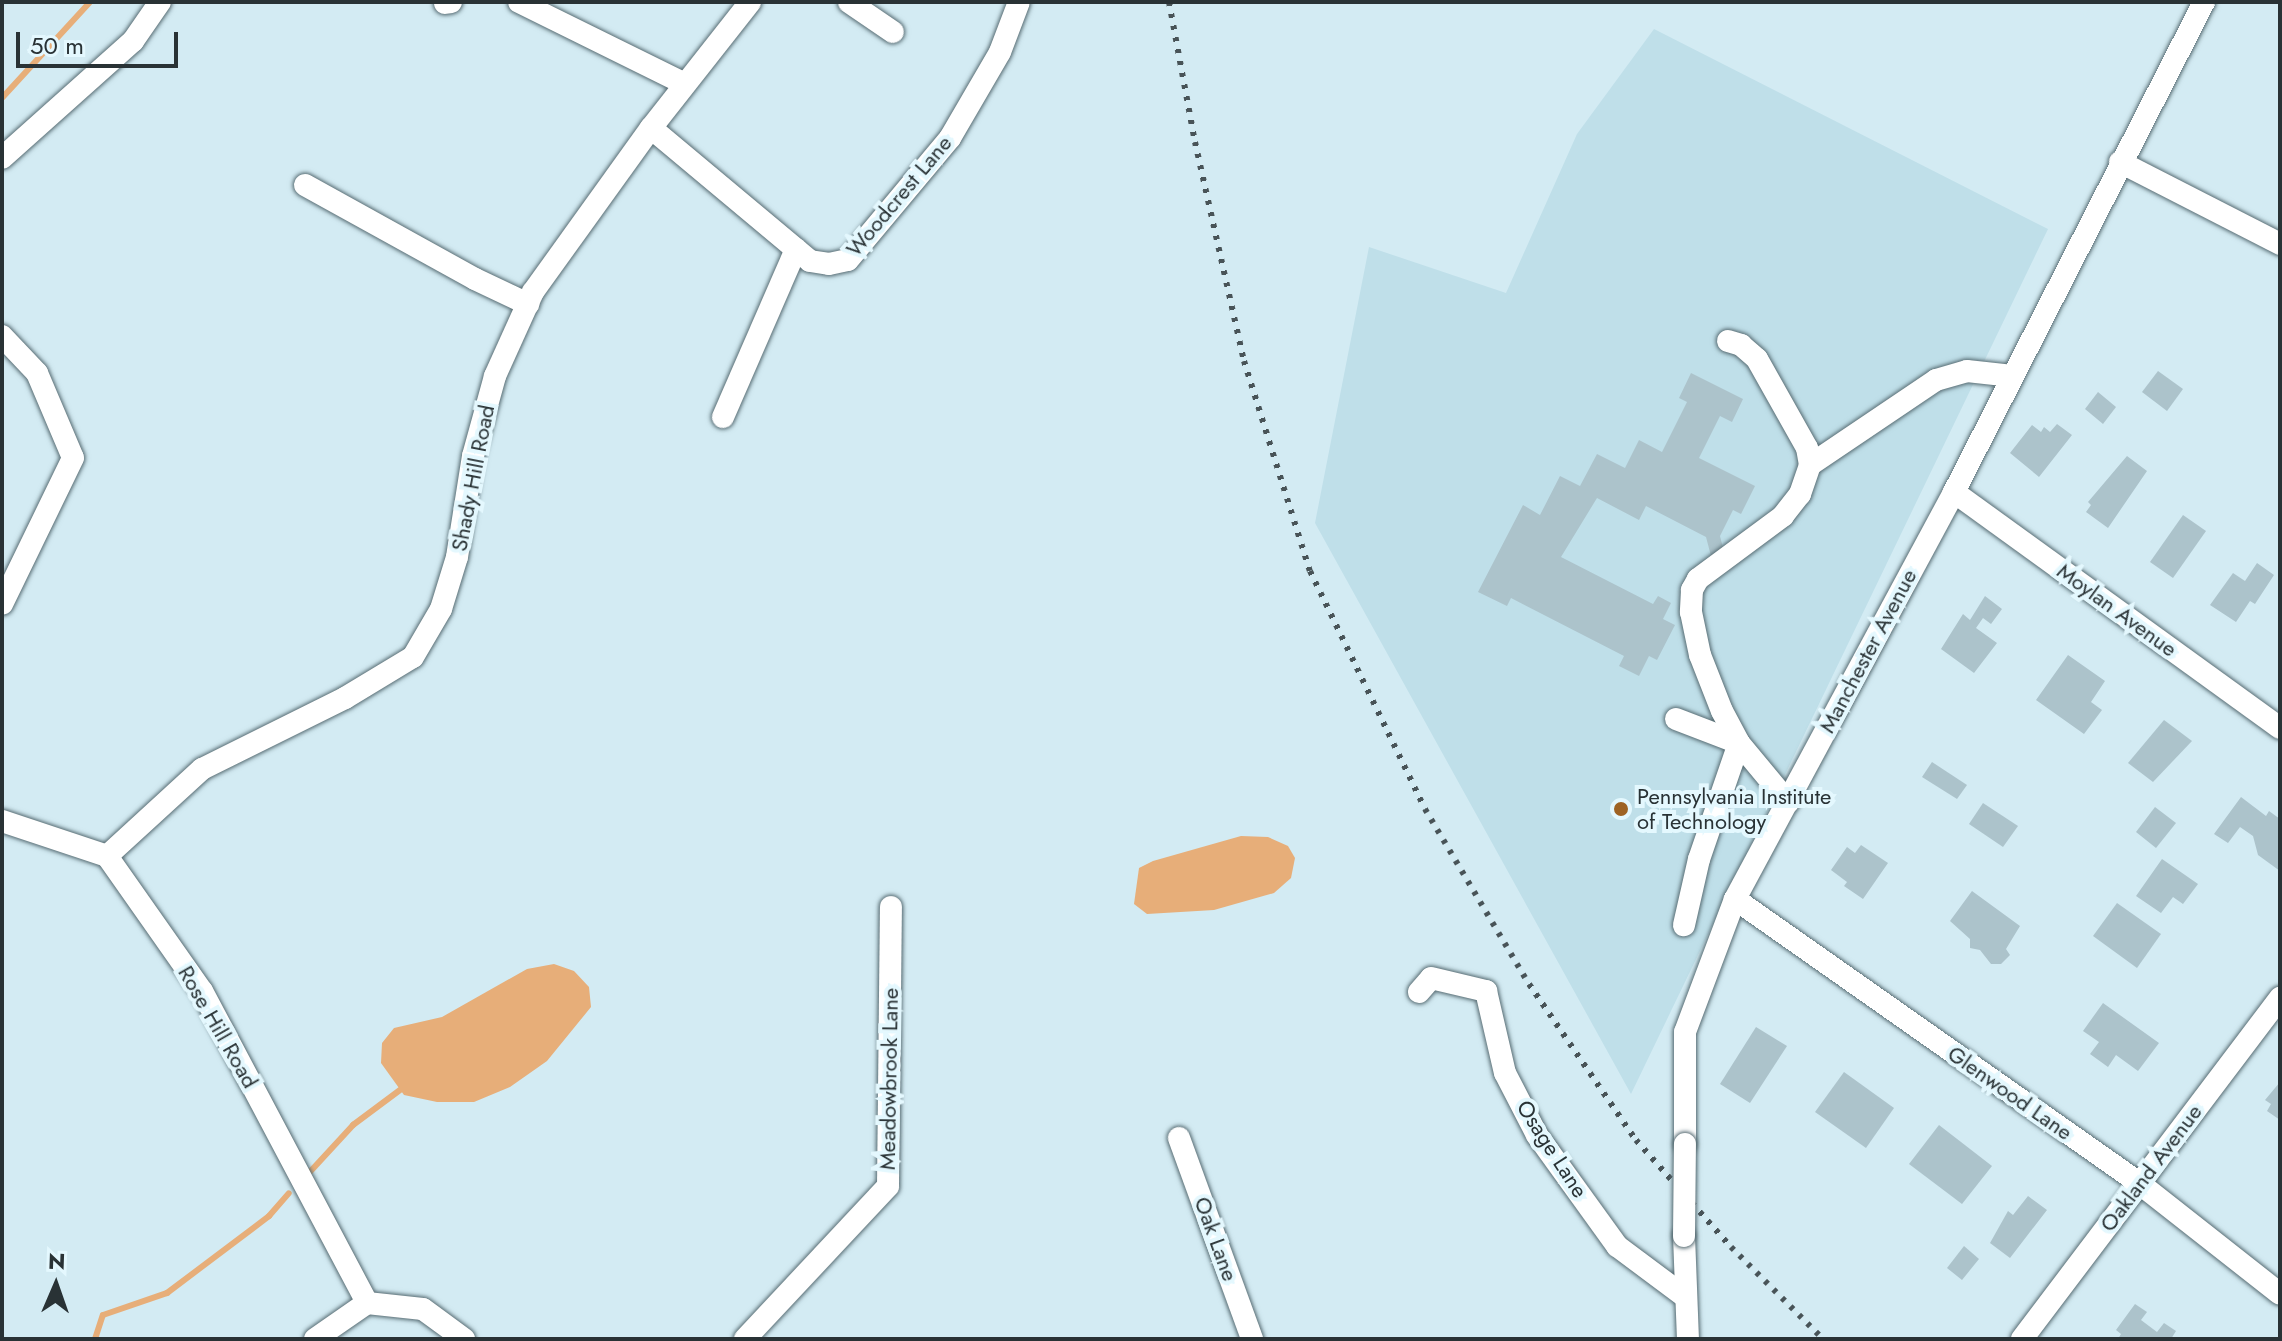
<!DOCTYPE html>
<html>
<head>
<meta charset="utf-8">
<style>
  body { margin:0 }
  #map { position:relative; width:2282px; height:1341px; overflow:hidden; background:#d3ebf3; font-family:Jost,sans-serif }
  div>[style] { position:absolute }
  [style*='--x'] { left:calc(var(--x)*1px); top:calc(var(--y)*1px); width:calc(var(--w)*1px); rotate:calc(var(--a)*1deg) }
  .built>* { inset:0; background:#bfdfe9 }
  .water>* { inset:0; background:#e7ae79 }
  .stream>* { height:6px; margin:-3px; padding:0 3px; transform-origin:3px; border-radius:3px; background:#e7ae79 }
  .building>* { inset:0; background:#acc3cb }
  .roads { filter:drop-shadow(0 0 2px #576c73) drop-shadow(0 0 2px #576c73) }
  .minor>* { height:22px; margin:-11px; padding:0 11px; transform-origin:11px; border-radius:11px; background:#fff }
  .rail>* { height:6px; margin-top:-3px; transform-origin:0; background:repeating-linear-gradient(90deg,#485357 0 4px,transparent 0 12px) }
  .bridges { filter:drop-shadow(0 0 2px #576c73) drop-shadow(0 0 2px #576c73) }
  .minor-bridge>* { height:22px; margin:-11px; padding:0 11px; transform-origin:11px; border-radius:11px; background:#fff }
  .dots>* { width:22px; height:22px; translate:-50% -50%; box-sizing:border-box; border:4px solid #e4f8fe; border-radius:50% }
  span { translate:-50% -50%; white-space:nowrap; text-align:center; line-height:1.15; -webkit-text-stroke:8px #e4f8fe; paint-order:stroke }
  .street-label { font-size:22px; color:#293235 }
  .poi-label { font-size:22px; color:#293235 }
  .left { translate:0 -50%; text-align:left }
  .frame { position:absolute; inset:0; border:4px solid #293235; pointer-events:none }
  .north { position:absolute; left:16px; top:1245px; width:80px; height:80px; -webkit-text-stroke:6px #e4f8fe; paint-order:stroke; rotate:2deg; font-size:22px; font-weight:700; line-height:32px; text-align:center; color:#293235 }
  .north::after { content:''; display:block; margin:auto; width:28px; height:36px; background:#293235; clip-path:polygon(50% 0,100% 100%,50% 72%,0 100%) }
  .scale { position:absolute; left:16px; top:32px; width:162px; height:36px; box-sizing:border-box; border:4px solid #293235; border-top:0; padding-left:10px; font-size:24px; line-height:28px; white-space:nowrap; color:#293235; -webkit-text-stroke:6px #e4f8fe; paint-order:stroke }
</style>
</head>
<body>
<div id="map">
  <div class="built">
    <div style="clip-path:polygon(1654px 29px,2048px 229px,1631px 1094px,1315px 523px,1369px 247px,1506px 293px,1577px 134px)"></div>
  </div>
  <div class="water">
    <div style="clip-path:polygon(1241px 836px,1268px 837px,1288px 846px,1295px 858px,1291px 878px,1274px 893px,1214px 910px,1147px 914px,1134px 904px,1139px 868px,1153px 861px)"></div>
    <div style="clip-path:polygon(554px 964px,574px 971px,589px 987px,591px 1007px,547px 1061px,510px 1087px,474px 1102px,437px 1102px,404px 1095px,381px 1063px,382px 1043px,394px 1028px,442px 1017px,527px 969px)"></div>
  </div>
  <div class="stream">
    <div style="--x:2;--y:98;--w:130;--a:-47.5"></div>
    <div style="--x:308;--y:1174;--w:67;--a:-47.4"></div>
    <div style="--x:353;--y:1125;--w:59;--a:-36.7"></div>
    <div style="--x:95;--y:1339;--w:25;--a:-72"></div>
    <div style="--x:103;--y:1315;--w:68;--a:-19"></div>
    <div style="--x:167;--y:1293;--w:128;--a:-37"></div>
    <div style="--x:269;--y:1216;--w:30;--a:-49"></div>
  </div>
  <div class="building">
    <div style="clip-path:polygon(2158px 371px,2183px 389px,2167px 411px,2142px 392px)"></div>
    <div style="clip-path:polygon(1691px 373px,1743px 399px,1732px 422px,1720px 416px,1699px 458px,1755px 486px,1741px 514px,1733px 510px,1720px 536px,1724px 552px,1711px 556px,1706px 537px,1646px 506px,1639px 520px,1597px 498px,1561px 557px,1653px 604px,1658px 596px,1671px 603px,1663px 619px,1675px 625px,1657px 660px,1649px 656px,1639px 676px,1619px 666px,1624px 656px,1511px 598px,1507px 606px,1478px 592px,1523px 505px,1540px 515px,1560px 476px,1580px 486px,1597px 454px,1625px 468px,1639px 440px,1662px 452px,1687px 402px,1679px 398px)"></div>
    <div style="clip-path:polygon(2098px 392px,2116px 407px,2103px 424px,2085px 409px)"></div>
    <div style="clip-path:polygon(2057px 424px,2072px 435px,2039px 477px,2010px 453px,2032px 425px,2041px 432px,2044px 427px,2050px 432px)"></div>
    <div style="clip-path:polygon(2127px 456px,2147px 471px,2108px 528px,2086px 512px,2091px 505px,2088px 502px)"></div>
    <div style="clip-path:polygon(2183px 515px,2206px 531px,2173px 578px,2150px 562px)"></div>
    <div style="clip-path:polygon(2257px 563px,2274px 575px,2255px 604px,2250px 601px,2236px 622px,2210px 605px,2233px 573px,2245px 581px)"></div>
    <div style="clip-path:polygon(1985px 596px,2002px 609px,1991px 624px,1983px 618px,1976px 628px,1997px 643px,1974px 673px,1941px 649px,1963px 614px,1970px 620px)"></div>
    <div style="clip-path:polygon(2068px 655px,2105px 681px,2091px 702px,2102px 710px,2084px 734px,2036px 700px)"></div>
    <div style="clip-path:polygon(2164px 720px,2192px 741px,2153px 782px,2128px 763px)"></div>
    <div style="clip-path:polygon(1932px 762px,1967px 785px,1957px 799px,1922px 777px)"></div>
    <div style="clip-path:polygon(2241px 797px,2266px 816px,2269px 811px,2280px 819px,2280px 871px,2258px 855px,2253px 836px,2240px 827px,2228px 843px,2214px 834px)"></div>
    <div style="clip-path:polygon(1983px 803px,2018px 826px,2003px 847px,1969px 824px)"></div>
    <div style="clip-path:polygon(2155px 807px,2176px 823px,2156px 848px,2136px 832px)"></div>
    <div style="clip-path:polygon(1861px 845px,1888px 863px,1863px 899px,1844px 886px,1847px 882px,1831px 870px,1847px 847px,1855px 853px)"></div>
    <div style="clip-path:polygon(2162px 859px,2198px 884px,2183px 904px,2173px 897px,2161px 913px,2136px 896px)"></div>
    <div style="clip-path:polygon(1972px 891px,2020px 926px,2006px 949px,2010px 955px,2001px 964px,1991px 964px,1980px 950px,1970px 948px,1970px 939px,1950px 921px)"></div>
    <div style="clip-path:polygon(2117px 903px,2161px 934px,2137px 968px,2093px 936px)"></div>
    <div style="clip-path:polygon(2103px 1003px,2159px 1043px,2138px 1071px,2116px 1055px,2108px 1067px,2090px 1054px,2099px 1042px,2083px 1031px)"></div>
    <div style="clip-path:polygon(1756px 1027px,1787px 1046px,1750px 1103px,1720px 1084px)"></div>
    <div style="clip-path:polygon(1844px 1072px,1894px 1108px,1866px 1148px,1815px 1112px)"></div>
    <div style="clip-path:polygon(2280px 1082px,2280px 1120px,2267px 1111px,2271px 1104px,2265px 1100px)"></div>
    <div style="clip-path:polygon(1939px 1125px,1992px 1166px,1962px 1204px,1909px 1164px)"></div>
    <div style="clip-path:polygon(2028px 1196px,2047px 1210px,2010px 1258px,1990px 1243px,2008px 1211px,2013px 1215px)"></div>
    <div style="clip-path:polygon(1964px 1246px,1979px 1259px,1962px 1280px,1947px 1268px)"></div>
    <div style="clip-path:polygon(2135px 1304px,2147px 1312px,2141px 1320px,2157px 1332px,2164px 1323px,2176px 1331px,2171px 1339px,2118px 1339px,2121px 1334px,2116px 1330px)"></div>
  </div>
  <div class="roads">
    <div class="minor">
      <div style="--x:519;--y:2;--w:185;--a:26.3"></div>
      <div style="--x:849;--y:2;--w:53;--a:34.3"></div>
      <div style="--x:445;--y:3;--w:6;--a:-9"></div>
      <div style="--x:651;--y:128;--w:207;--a:39.9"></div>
      <div style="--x:810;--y:261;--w:19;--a:9"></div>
      <div style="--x:829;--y:264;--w:19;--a:-12"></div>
      <div style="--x:848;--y:260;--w:159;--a:-50.1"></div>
      <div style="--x:950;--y:138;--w:99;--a:-59.8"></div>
      <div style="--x:1000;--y:52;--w:53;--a:-69.2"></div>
      <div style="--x:2;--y:158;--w:176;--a:-41.8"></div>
      <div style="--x:133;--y:41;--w:47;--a:-55.3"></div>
      <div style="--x:2120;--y:162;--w:180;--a:27.1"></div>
      <div style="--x:305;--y:185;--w:194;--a:28.9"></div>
      <div style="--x:475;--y:279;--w:59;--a:25.3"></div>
      <div style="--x:2;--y:336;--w:51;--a:46.6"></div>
      <div style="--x:37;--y:373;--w:92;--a:67"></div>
      <div style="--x:73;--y:458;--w:162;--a:115.9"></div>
      <div style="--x:1728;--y:341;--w:14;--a:17"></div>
      <div style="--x:1741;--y:345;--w:21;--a:41"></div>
      <div style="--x:1757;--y:359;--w:102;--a:60.7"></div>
      <div style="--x:1807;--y:448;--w:17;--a:80"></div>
      <div style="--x:1810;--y:465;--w:31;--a:109"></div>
      <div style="--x:1800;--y:494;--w:28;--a:128"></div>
      <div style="--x:1783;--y:516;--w:106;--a:143.5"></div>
      <div style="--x:1698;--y:579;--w:13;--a:119"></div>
      <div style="--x:1692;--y:590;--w:22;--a:93"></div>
      <div style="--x:1691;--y:612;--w:44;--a:78.2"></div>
      <div style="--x:1700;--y:655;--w:60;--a:68.6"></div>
      <div style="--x:1722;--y:711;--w:36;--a:62"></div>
      <div style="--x:1739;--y:743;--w:77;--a:50.3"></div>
      <div style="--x:723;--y:417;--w:183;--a:-66.5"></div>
      <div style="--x:1810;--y:465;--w:152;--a:-34"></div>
      <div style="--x:1936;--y:380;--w:32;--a:-16"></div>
      <div style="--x:1967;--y:371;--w:46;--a:6.2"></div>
      <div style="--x:1954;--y:492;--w:402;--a:35.9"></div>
      <div style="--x:1676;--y:719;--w:67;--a:20.9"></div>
      <div style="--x:1739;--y:743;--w:123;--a:109"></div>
      <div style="--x:1699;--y:859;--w:68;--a:102.8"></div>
      <div style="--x:2;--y:821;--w:111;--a:18.4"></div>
      <div style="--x:107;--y:856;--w:165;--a:54.9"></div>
      <div style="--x:202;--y:991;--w:353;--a:62.1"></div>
      <div style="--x:107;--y:856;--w:129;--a:-42.5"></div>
      <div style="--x:202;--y:769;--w:160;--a:-26.4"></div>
      <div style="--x:345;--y:698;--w:79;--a:-31.1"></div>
      <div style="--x:413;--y:657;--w:56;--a:-59.7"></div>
      <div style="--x:441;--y:609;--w:54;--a:-72.9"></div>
      <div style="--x:457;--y:557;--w:102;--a:-81"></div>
      <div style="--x:473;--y:456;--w:83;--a:-74.6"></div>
      <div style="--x:495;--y:376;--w:92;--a:-65.7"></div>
      <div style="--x:533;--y:292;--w:202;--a:-54.3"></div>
      <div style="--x:651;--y:128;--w:160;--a:-51.8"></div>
      <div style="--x:1735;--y:899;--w:494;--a:35.1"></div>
      <div style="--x:2139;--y:1183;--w:179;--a:38.2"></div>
      <div style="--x:1419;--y:992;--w:18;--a:-49"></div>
      <div style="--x:1431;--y:978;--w:57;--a:13.3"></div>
      <div style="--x:1486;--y:991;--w:84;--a:77"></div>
      <div style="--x:1505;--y:1073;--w:70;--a:62.7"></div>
      <div style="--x:1537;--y:1135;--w:137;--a:54.2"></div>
      <div style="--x:1617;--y:1246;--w:84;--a:36.7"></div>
      <div style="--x:1179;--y:1138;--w:214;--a:70"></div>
      <div style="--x:1685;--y:1144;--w:112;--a:-90"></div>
      <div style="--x:1685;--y:1032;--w:142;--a:-69.4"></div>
      <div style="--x:1735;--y:899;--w:462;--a:-61.7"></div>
      <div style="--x:1954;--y:492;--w:550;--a:-62.97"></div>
      <div style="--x:1684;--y:1236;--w:103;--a:87.8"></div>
      <div style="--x:315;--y:1339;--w:63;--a:-34.7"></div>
      <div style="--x:367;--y:1303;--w:56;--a:6.1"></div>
      <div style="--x:423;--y:1309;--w:51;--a:36.2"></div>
      <div style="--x:745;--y:1339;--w:209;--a:-46.9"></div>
      <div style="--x:888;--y:1186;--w:279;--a:-89.4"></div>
      <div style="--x:2022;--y:1339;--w:428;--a:-52.9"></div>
    </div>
  </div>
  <div class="rail">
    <div style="--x:1169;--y:2;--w:142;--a:79.5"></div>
    <div style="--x:1195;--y:142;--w:224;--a:77.4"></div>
    <div style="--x:1244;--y:361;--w:220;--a:72.6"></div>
    <div style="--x:1310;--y:571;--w:264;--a:64.2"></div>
    <div style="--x:1425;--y:809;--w:204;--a:59.3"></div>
    <div style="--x:1529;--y:984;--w:189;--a:55.6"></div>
    <div style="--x:1636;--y:1140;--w:143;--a:48.4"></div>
    <div style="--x:1731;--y:1247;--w:130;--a:45"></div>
  </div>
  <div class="bridges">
    <div class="minor-bridge">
      <div style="--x:1684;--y:1236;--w:92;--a:-89.4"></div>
    </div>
  </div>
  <div class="dots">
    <div style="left:1621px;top:809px;background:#9e6324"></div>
  </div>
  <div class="street-label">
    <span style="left:899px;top:196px;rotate:-50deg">Woodcrest Lane</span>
    <span style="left:473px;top:478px;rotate:-79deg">Shady Hill Road</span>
    <span style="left:2117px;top:610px;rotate:36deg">Moylan Avenue</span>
    <span style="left:1868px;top:651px;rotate:-62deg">Manchester Avenue</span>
    <span style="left:218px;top:1027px;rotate:60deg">Rose Hill Road</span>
    <span style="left:889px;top:1079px;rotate:-89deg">Meadowbrook Lane</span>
    <span style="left:2010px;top:1093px;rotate:35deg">Glenwood Lane</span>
    <span style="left:1552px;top:1149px;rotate:57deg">Osage Lane</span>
    <span style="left:2151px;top:1168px;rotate:-53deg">Oakland Avenue</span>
    <span style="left:1216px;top:1239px;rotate:70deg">Oak Lane</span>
  </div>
  <div class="poi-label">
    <span class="left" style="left:1637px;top:809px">Pennsylvania Institute<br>of Technology</span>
  </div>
  <div class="frame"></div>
  <div class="north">N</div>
  <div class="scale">50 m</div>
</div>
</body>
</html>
